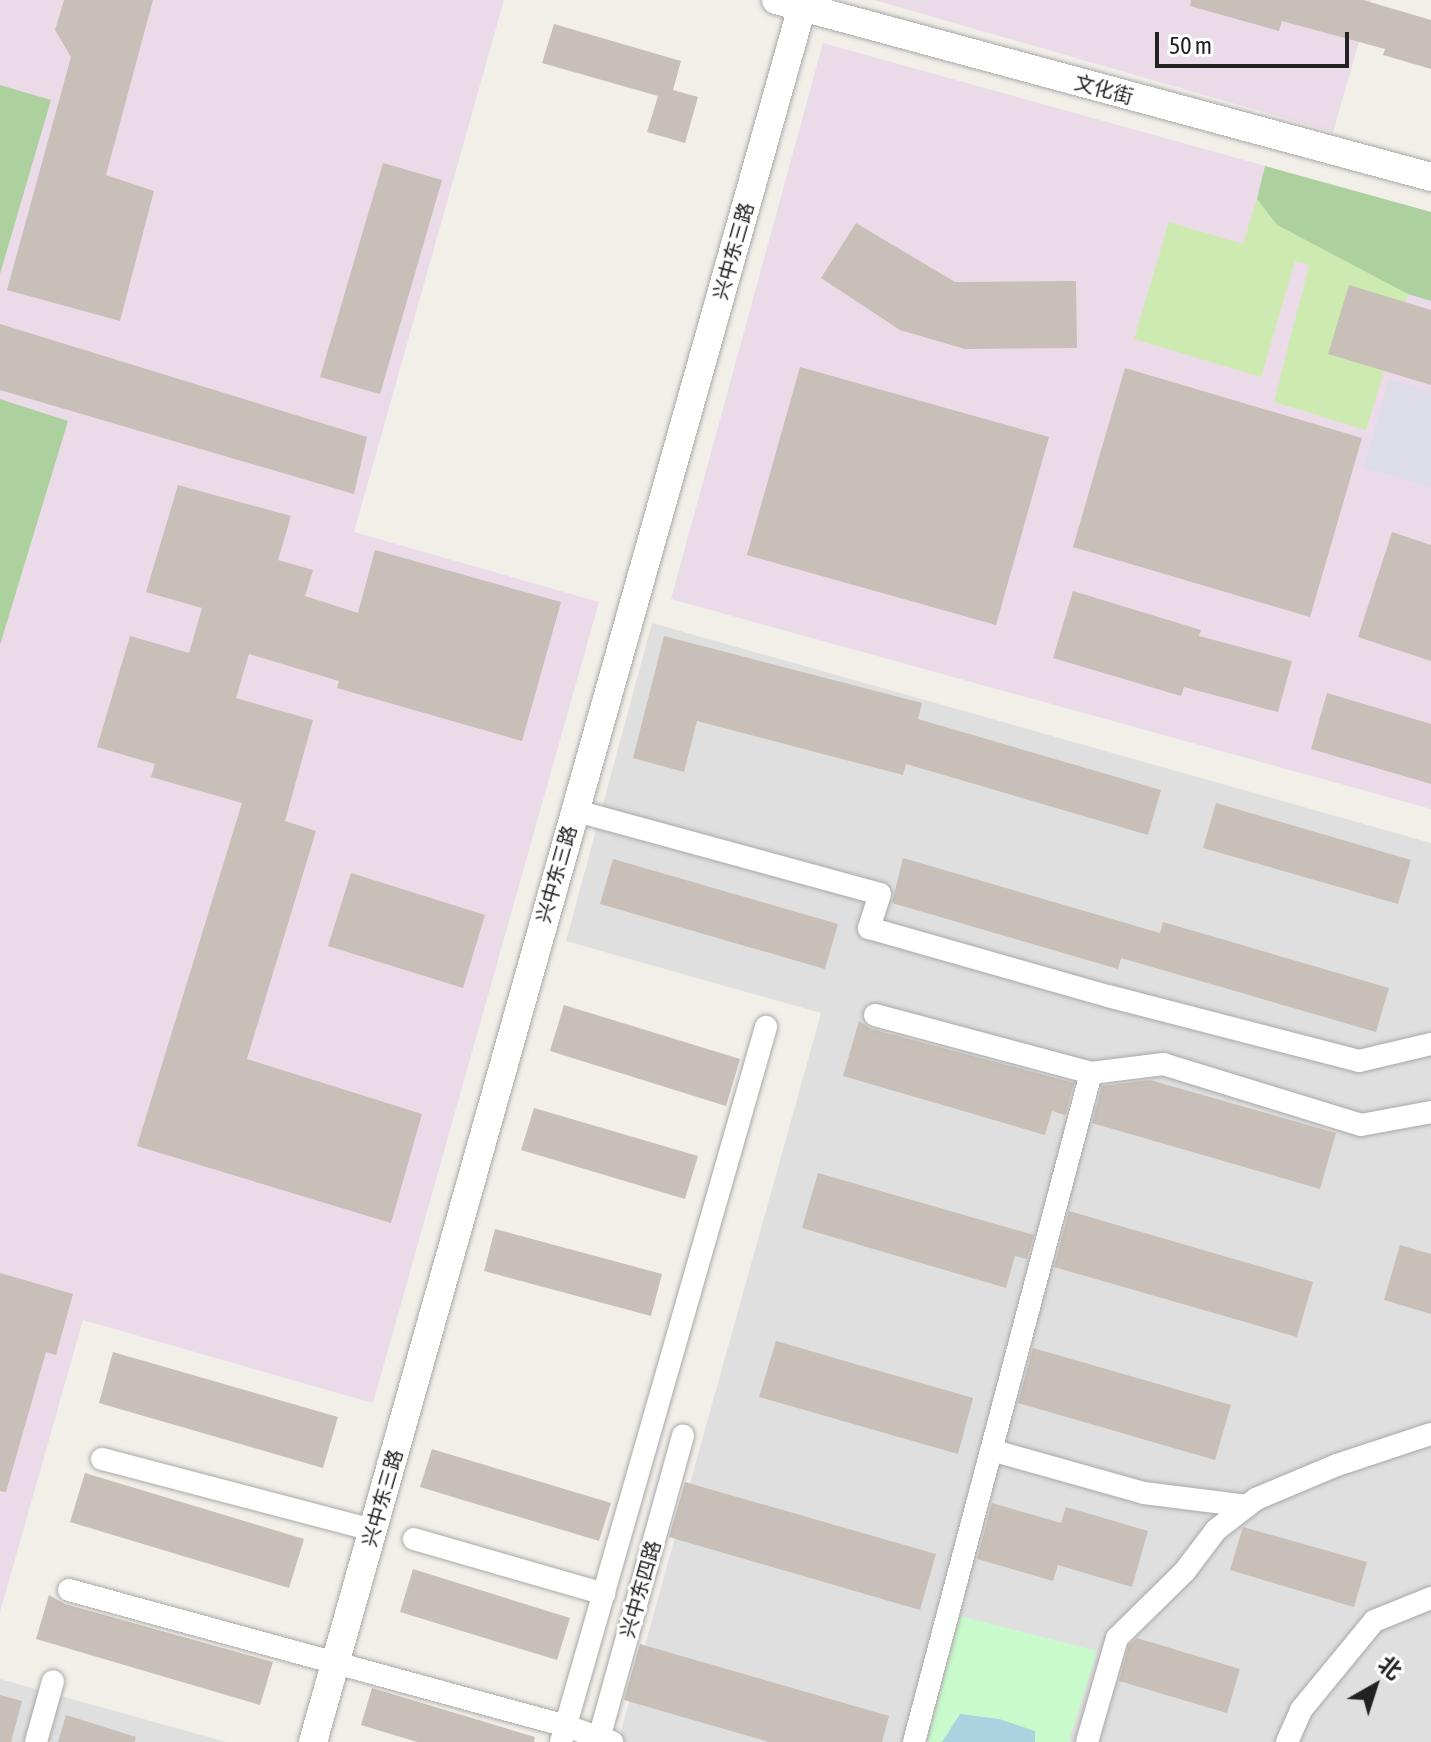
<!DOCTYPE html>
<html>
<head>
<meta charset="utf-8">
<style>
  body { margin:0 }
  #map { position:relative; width:1431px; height:1742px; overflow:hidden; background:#f2efe9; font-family:"Asap Condensed","Noto Sans SC",sans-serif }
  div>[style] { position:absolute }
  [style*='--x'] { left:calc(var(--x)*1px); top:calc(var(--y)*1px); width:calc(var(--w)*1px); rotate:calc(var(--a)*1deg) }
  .residential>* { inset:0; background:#e0dfdf }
  .industrial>* { inset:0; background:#ebdbe8 }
  .grass>* { inset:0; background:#cdebb0 }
  .forest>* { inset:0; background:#add19e }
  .park>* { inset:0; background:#c8facc }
  .plaza>* { inset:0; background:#dddde8 }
  .water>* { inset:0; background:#aad3df }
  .building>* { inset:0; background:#c7bfb8 }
  .roads { filter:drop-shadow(0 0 2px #a9a9a9) drop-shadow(0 0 2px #a9a9a9) }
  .minor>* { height:22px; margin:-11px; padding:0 11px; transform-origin:11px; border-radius:11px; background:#fff }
  .tertiary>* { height:28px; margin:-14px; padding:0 14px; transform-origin:14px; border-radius:14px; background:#fff }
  span { translate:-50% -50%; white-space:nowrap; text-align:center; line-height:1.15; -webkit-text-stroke:6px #fff; paint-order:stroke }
  .street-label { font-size:20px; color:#222 }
  .north { position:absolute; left:1335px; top:1646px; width:80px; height:80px; -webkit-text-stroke:6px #fff; paint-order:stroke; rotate:39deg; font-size:22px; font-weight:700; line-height:32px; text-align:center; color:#222 }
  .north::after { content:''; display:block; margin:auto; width:28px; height:36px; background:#222; clip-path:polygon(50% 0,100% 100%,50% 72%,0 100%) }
  .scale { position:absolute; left:1155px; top:32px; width:194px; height:36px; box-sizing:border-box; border:4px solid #222; border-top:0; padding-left:10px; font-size:24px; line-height:28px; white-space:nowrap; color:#222; -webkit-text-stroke:6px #fff; paint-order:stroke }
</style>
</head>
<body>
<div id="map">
  <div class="residential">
    <div style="clip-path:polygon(652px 623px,1431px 843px,1431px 1742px,618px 1742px,821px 1013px,566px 941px)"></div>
    <div style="clip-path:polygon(0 1679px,226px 1742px,0 1742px)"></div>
  </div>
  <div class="industrial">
    <div style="clip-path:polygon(0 0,504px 0,354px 532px,599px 602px,373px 1403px,83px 1320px,0 1612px)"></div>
    <div style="clip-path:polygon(874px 0,1371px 0,1333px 132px)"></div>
    <div style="clip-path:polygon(823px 43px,1431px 212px,1431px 809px,671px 599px)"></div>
  </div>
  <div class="grass">
    <div style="clip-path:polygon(1257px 199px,1277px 225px,1408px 294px,1366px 430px,1274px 402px,1309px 265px,1295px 261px,1261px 377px,1134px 339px,1169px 222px,1243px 244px)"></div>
  </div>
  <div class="forest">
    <div style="clip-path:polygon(0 85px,51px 100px,0 274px)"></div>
    <div style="clip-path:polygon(1265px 166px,1431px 212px,1431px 301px,1408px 294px,1277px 225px,1257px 199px)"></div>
    <div style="clip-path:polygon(0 399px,68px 421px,0 645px)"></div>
  </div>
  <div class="park">
    <div style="clip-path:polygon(960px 1616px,1097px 1651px,1069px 1742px,927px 1742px)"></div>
  </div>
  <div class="plaza">
    <div style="clip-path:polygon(1389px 379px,1431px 392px,1431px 487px,1364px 468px)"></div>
  </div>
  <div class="water">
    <div style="clip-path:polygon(960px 1714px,999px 1719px,1035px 1731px,1035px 1742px,942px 1742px)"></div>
  </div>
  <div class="building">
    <div style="clip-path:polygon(64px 0,153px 0,106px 175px,154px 191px,120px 321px,7px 290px,71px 57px,55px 30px)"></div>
    <div style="clip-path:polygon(1191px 0,1363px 0,1431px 20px,1431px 69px,1383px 55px,1385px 49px,1282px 21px,1279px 31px,1190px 6px)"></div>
    <div style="clip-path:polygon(554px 24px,681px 61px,673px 90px,698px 97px,685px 143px,647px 132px,658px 96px,542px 63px)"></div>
    <div style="clip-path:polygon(383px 163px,442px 180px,380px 394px,320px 377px)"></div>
    <div style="clip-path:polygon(856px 223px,955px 282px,1076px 281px,1077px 348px,965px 349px,900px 330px,821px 278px)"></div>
    <div style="clip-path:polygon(1349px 285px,1431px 310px,1431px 385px,1328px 354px)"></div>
    <div style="clip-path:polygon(0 324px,367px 437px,354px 494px,0 390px)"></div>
    <div style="clip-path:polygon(800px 367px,1049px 437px,996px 625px,747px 555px)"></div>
    <div style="clip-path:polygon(1125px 368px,1362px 438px,1310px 617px,1073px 547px)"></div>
    <div style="clip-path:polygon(178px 485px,291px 516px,278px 560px,313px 570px,305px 596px,358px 613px,375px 550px,561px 602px,522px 741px,337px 688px,339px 681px,249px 654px,236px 698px,313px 720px,285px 821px,316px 831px,247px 1059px,422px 1114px,391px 1223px,137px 1146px,242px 803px,151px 777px,155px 764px,97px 747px,130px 636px,189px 653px,202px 608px,146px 592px)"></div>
    <div style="clip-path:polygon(1392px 532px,1431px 545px,1431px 661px,1358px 637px)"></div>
    <div style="clip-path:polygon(1073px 591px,1201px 630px,1199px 636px,1292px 661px,1278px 712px,1184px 687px,1181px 696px,1053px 658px)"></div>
    <div style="clip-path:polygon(664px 636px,922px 703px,918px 719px,1161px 790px,1148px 835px,906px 764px,903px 775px,697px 721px,684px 772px,633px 758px)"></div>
    <div style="clip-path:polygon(1327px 693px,1431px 724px,1431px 784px,1311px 749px)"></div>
    <div style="clip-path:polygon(1216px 803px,1411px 860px,1398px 904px,1203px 848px)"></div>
    <div style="clip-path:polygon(903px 858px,1160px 933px,1163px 922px,1389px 988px,1376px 1032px,1121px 958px,1118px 969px,892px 903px)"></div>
    <div style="clip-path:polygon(613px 859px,838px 924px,825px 969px,600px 904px)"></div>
    <div style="clip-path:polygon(351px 873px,485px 915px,463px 988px,328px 946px)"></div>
    <div style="clip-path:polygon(564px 1005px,740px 1059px,726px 1106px,550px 1051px)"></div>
    <div style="clip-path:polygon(859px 1021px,871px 1029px,1074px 1083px,1065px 1115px,1052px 1111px,1045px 1135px,843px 1076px)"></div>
    <div style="clip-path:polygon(1150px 1080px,1336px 1133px,1320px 1189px,1092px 1123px,1102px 1086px)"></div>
    <div style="clip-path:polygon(534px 1108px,698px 1156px,685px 1199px,521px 1150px)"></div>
    <div style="clip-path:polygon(818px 1173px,1034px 1235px,1027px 1259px,1015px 1256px,1006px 1288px,802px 1228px)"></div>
    <div style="clip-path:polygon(1069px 1211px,1313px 1282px,1297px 1337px,1054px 1267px)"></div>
    <div style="clip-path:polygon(495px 1229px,662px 1274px,651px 1316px,484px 1271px)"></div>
    <div style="clip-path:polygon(1400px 1245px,1431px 1254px,1431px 1314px,1384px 1300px)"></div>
    <div style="clip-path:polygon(0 1273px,73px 1294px,56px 1355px,46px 1352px,6px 1492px,0 1491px)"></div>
    <div style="clip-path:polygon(776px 1341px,973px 1398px,958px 1454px,759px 1397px)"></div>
    <div style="clip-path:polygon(1033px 1348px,1231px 1405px,1215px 1460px,1018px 1403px)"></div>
    <div style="clip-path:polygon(113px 1352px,338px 1417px,323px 1468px,99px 1403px)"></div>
    <div style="clip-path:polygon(432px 1449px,611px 1503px,599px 1541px,420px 1487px)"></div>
    <div style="clip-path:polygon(85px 1473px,304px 1539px,289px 1588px,70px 1522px)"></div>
    <div style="clip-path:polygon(685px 1482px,936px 1554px,920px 1610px,669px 1537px)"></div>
    <div style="clip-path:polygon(992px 1503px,1061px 1523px,1066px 1507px,1148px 1531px,1132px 1587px,1058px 1565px,1053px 1581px,977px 1559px)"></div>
    <div style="clip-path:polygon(1243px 1527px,1367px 1562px,1354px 1607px,1230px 1570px)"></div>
    <div style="clip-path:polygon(413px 1569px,570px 1618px,557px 1660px,400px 1612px)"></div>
    <div style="clip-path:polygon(49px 1595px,65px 1604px,273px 1662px,260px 1705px,36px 1639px)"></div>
    <div style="clip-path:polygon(1137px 1638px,1240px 1669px,1227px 1713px,1119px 1681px,1129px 1645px)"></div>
    <div style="clip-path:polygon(640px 1644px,889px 1716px,882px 1742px,769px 1742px,624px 1700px)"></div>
    <div style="clip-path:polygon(372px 1688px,535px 1737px,534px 1742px,417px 1742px,361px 1725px)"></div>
    <div style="clip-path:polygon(0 1695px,22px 1701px,11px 1742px,0 1742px)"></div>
    <div style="clip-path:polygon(66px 1715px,136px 1737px,135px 1742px,58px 1742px)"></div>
  </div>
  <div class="roads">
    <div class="minor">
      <div style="--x:573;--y:810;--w:318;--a:15.3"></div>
      <div style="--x:880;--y:894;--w:36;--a:108"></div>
      <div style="--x:869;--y:928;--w:248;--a:15.9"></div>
      <div style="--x:1108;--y:996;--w:259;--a:14.5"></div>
      <div style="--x:1359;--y:1061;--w:74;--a:-13.3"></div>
      <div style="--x:875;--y:1015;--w:224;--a:15"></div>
      <div style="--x:1091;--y:1073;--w:692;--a:104.82"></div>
      <div style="--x:1091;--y:1073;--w:73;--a:-7.1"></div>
      <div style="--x:1163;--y:1064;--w:207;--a:17.1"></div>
      <div style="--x:1361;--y:1125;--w:71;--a:-10.5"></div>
      <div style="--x:991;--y:1450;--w:159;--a:15.7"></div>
      <div style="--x:1144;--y:1493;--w:104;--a:7.2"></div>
      <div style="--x:102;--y:1459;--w:280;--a:14.7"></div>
      <div style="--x:414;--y:1539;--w:198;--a:16.1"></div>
      <div style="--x:69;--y:1590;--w:515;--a:15.3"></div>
      <div style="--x:566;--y:1726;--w:49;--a:19.2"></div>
      <div style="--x:36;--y:1742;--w:63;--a:-74.4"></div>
      <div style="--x:561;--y:1742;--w:744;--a:-74"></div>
      <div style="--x:598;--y:1742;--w:318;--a:-74.5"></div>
      <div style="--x:1087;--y:1742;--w:108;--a:-73.9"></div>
      <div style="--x:1117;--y:1638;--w:95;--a:-44.6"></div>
      <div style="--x:1185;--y:1571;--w:51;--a:-52.9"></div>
      <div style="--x:1216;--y:1530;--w:51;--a:-37.8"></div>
      <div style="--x:1256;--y:1499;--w:88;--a:-22.8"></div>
      <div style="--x:1337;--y:1465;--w:99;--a:-18.3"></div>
      <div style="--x:1287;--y:1742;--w:35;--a:-66"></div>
      <div style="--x:1301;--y:1710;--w:115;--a:-50.6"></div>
      <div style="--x:1374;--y:1621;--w:61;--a:-22"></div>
    </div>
    <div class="tertiary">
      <div style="--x:776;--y:0;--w:678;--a:15.12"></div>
      <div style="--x:313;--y:1742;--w:1803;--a:-74.26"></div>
    </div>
  </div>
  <div class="street-label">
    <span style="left:1104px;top:89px;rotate:15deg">文化街</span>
    <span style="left:733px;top:251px;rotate:-74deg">兴中东三路</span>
    <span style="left:556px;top:874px;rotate:-74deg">兴中东三路</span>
    <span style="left:382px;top:1498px;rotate:-74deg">兴中东三路</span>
    <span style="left:640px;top:1589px;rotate:-74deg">兴中东四路</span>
  </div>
  <div class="north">北</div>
  <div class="scale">50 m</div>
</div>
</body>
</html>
